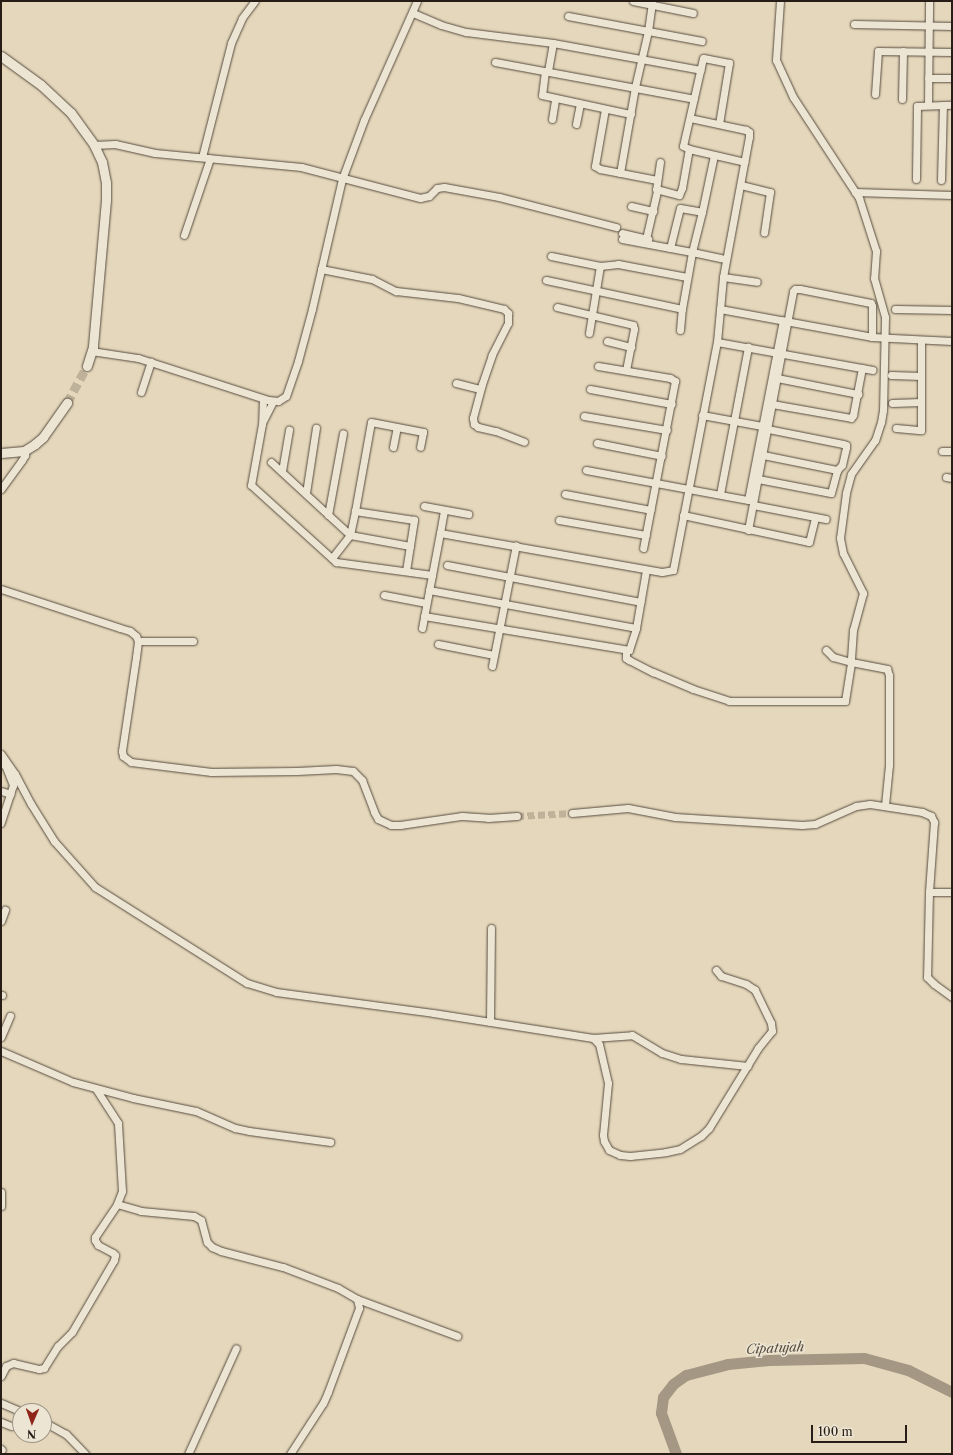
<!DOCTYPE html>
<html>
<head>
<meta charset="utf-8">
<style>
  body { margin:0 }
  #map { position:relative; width:953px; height:1455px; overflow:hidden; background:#e4d7bb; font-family:"Libre Caslon Text",serif }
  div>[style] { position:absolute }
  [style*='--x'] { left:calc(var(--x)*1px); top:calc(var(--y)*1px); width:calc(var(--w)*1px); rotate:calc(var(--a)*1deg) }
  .river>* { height:11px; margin:-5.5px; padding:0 5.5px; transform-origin:5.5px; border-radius:5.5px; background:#a49783 }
  .minor-tunnel>* { height:7px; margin-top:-3.5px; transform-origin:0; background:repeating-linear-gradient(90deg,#beb29a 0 7px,transparent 0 10.5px) }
  .tertiary-tunnel>* { height:9px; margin-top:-4.5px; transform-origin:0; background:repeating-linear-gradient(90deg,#beb29a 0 9px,transparent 0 13.5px) }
  .roads { filter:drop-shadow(0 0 1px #574b3f) drop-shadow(0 0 1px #574b3f) }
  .minor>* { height:7px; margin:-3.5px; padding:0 3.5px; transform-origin:3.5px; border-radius:3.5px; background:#ede5d3 }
  .tertiary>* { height:9px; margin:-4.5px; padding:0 4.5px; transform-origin:4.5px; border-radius:4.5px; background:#ede5d3 }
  span { translate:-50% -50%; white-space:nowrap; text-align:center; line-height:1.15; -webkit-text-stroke:3px #ede5d3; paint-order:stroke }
  .water-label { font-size:13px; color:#5a4d42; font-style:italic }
  .frame { position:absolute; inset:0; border:2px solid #281c16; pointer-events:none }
  .north { position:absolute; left:12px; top:1403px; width:40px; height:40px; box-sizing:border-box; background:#ede5d3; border:1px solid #9e9587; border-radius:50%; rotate:182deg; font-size:11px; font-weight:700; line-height:16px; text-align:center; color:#281c16 }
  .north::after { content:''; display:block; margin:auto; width:14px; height:18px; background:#8f2418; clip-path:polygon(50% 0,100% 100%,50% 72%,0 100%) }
  .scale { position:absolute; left:811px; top:1425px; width:96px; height:18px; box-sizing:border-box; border:2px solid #281c16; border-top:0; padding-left:5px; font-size:12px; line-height:14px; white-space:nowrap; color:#281c16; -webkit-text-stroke:3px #ede5d3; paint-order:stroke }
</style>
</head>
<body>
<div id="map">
  <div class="river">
    <div style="--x:676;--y:1454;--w:44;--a:-110.1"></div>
    <div style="--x:661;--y:1413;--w:16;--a:-83"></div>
    <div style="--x:663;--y:1397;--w:16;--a:-52"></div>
    <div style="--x:673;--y:1384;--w:16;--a:-35"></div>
    <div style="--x:686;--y:1375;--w:43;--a:-14.7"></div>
    <div style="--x:728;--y:1364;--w:41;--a:-5.6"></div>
    <div style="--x:769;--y:1360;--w:95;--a:-1.2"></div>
    <div style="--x:864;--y:1358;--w:46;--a:15.3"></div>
    <div style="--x:908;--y:1370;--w:49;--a:26.6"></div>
  </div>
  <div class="minor-tunnel">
    <div style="--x:517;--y:816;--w:55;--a:-3.1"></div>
  </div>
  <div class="tertiary-tunnel">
    <div style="--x:67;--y:403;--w:42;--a:-61.6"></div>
  </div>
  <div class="roads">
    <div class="minor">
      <div style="--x:633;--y:1;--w:61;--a:11.3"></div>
      <div style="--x:780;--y:1;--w:59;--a:93.9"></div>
      <div style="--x:776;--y:60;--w:41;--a:65.3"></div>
      <div style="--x:793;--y:97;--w:121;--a:56.8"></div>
      <div style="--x:859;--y:198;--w:56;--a:72.2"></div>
      <div style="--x:876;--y:251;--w:27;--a:94"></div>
      <div style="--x:874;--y:278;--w:41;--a:74.2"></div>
      <div style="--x:885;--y:317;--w:93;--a:91.2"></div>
      <div style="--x:883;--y:410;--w:12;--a:99"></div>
      <div style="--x:881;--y:422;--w:19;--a:108"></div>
      <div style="--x:875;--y:440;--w:42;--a:125.2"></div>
      <div style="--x:851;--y:474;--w:20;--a:105"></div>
      <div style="--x:846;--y:493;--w:45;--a:97.6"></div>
      <div style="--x:840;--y:538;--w:15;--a:79"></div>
      <div style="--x:843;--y:553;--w:45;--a:63.4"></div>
      <div style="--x:863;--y:593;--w:38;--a:105"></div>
      <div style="--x:853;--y:630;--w:32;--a:94"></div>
      <div style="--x:851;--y:662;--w:37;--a:11"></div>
      <div style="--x:887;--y:669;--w:6;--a:72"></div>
      <div style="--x:889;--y:675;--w:90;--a:90"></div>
      <div style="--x:889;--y:765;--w:40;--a:95.7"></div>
      <div style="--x:413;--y:13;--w:30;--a:23"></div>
      <div style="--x:441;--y:25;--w:26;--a:16"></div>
      <div style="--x:466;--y:32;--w:88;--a:7.2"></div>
      <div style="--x:553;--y:43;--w:150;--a:10.3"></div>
      <div style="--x:568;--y:16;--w:136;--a:10.6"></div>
      <div style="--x:854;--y:24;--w:98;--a:1.2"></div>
      <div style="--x:495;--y:62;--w:202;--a:10.5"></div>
      <div style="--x:545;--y:71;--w:24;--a:97"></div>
      <div style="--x:542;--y:95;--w:91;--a:12.1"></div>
      <div style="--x:548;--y:71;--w:28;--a:-80"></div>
      <div style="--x:928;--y:78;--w:24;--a:0"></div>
      <div style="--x:875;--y:94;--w:43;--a:-86"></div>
      <div style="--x:878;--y:51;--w:74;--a:0.8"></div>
      <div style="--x:902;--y:99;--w:48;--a:-88.8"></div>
      <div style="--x:928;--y:105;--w:104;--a:-89.4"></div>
      <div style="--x:605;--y:109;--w:58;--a:100"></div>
      <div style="--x:595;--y:166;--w:6;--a:31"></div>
      <div style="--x:600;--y:169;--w:58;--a:10.9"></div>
      <div style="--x:552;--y:119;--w:20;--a:-81"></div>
      <div style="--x:576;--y:124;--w:21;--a:-79"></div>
      <div style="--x:719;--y:124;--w:62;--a:-80.7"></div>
      <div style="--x:729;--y:63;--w:26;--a:-169"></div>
      <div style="--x:703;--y:58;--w:90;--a:102.8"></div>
      <div style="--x:683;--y:146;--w:7;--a:27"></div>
      <div style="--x:689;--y:149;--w:57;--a:13.1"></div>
      <div style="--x:94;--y:145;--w:21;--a:-3"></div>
      <div style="--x:115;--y:144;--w:41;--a:12.7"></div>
      <div style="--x:155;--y:153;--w:147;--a:5.5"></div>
      <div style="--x:301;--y:167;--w:123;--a:14.6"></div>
      <div style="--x:420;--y:198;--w:9;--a:-13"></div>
      <div style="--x:429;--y:196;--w:11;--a:-45"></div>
      <div style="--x:437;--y:188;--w:7;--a:-8"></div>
      <div style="--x:444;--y:187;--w:56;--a:10.3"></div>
      <div style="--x:499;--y:197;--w:121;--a:14.4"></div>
      <div style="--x:202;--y:157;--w:118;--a:-75.7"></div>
      <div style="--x:231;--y:43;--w:27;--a:-66"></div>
      <div style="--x:242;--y:18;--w:21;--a:-53"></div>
      <div style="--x:660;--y:162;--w:27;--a:98"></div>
      <div style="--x:656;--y:189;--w:24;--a:15"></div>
      <div style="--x:679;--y:195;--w:8;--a:-67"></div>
      <div style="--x:682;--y:188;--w:40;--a:-80"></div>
      <div style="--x:620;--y:173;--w:87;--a:-80.1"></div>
      <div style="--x:635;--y:87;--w:57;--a:-76.9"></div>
      <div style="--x:648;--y:31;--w:30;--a:-82"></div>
      <div style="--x:916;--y:179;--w:73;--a:-89.2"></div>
      <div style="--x:917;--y:106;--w:35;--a:-2"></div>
      <div style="--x:941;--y:180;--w:75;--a:-88.5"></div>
      <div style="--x:741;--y:185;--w:30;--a:14"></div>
      <div style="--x:770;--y:192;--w:41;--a:98.3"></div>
      <div style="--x:855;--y:192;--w:97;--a:1.8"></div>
      <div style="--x:631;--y:206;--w:23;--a:13"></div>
      <div style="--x:622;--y:233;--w:27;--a:13"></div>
      <div style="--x:184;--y:235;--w:81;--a:-71.3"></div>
      <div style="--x:622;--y:239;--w:71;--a:10.5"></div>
      <div style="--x:692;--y:252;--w:41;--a:-76"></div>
      <div style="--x:702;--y:212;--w:58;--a:-78.1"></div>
      <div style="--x:645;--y:243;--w:53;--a:-77"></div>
      <div style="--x:670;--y:248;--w:41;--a:-76"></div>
      <div style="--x:680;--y:208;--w:22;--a:10"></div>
      <div style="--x:551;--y:256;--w:50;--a:11.5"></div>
      <div style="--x:600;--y:266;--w:18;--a:-6"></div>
      <div style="--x:618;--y:264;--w:70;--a:10.7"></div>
      <div style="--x:321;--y:269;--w:52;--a:11.1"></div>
      <div style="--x:372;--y:279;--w:27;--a:27"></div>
      <div style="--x:396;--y:291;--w:62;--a:6.4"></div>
      <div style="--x:458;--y:298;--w:47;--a:13.4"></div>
      <div style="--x:504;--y:309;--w:6;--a:45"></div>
      <div style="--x:508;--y:313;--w:10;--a:90"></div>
      <div style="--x:508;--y:323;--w:36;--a:117"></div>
      <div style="--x:492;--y:355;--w:31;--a:109"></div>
      <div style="--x:482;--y:384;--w:35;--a:105"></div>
      <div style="--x:473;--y:418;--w:6;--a:81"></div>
      <div style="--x:474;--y:424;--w:5;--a:37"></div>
      <div style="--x:478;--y:427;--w:18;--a:13"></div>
      <div style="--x:496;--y:431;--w:30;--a:21"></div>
      <div style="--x:723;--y:277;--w:34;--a:8"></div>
      <div style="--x:546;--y:280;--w:139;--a:12"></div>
      <div style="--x:557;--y:307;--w:78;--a:13.3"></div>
      <div style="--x:633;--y:325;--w:4;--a:76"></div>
      <div style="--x:634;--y:329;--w:42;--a:101"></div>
      <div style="--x:720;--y:309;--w:155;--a:10.4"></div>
      <div style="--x:872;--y:337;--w:80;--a:2.9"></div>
      <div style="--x:895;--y:309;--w:57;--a:1"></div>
      <div style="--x:680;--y:330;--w:21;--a:-85"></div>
      <div style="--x:682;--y:309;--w:58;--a:-80"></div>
      <div style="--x:692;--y:252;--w:30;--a:12"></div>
      <div style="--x:589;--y:333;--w:68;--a:-80.7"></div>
      <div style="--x:607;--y:341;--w:25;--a:14"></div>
      <div style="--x:717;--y:342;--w:158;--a:10.2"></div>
      <div style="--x:91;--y:351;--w:48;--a:8.5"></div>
      <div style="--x:138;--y:358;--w:137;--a:17.9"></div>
      <div style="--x:268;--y:400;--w:10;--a:6"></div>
      <div style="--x:278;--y:401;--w:9;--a:-32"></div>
      <div style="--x:286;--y:396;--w:37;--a:-71"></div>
      <div style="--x:298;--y:361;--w:54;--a:-74.9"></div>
      <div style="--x:312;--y:309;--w:133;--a:-77"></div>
      <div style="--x:342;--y:179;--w:63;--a:-69.6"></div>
      <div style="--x:364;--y:120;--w:130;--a:-66"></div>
      <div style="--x:598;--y:366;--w:73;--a:9.5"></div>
      <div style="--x:670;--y:378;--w:6;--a:31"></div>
      <div style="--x:675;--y:381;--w:170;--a:100.8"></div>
      <div style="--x:891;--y:375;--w:30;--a:2"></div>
      <div style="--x:777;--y:378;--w:83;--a:11.2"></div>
      <div style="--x:456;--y:383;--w:25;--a:14"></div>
      <div style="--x:590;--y:389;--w:83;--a:10.4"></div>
      <div style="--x:141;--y:392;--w:32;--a:-72"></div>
      <div style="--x:263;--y:399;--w:25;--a:92"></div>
      <div style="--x:262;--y:424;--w:62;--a:100.2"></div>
      <div style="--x:251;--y:485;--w:115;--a:42.2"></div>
      <div style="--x:336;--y:562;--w:97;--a:7.7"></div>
      <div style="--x:892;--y:403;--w:29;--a:-2"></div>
      <div style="--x:772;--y:404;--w:80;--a:10"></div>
      <div style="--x:851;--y:418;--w:4;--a:-56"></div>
      <div style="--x:853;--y:415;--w:48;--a:-79.2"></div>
      <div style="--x:702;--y:415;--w:61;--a:10.4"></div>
      <div style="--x:584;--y:416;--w:84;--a:9.6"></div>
      <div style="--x:263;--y:421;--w:22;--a:-63"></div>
      <div style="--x:896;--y:428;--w:25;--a:5"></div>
      <div style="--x:921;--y:430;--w:90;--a:-90"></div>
      <div style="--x:597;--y:443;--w:66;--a:11.3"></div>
      <div style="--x:393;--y:447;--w:20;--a:-79"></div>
      <div style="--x:942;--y:451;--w:10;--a:0"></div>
      <div style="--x:763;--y:455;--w:76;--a:11.5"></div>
      <div style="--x:271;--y:462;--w:108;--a:42.7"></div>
      <div style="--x:350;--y:535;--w:61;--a:10.4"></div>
      <div style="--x:586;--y:470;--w:165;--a:10.5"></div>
      <div style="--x:748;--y:500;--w:183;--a:-79"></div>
      <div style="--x:282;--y:471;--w:42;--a:-80.3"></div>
      <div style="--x:946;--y:477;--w:6;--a:9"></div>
      <div style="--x:758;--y:479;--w:74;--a:10.9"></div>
      <div style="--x:831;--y:493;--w:24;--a:-75"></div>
      <div style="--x:837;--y:470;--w:7;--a:-45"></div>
      <div style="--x:842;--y:465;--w:18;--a:-77"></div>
      <div style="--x:846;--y:447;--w:2;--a:-90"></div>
      <div style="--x:846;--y:445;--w:3;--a:-162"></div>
      <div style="--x:843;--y:444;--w:76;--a:-168.7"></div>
      <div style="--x:1;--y:489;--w:36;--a:-54"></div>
      <div style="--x:22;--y:460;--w:6;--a:-59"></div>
      <div style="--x:25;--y:455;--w:4;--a:-104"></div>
      <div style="--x:306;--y:493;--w:66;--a:-81.3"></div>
      <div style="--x:565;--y:494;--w:87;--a:10.5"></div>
      <div style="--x:720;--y:494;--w:150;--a:-79.2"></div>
      <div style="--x:753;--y:505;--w:74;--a:10.9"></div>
      <div style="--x:424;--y:506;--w:45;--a:10.3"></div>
      <div style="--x:328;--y:515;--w:83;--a:-79.6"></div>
      <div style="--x:683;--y:515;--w:129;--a:12.1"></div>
      <div style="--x:809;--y:542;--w:25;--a:-76"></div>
      <div style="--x:559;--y:520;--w:88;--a:9.8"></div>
      <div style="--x:748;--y:530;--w:243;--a:-79.3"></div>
      <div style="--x:793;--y:291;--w:3;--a:-45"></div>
      <div style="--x:795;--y:289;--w:5;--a:0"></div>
      <div style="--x:800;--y:289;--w:72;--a:11.2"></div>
      <div style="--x:871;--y:303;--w:3;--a:72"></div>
      <div style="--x:872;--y:306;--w:31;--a:90"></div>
      <div style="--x:440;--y:533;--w:23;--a:-80"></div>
      <div style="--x:332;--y:558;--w:29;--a:-52"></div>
      <div style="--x:350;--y:535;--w:25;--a:-78"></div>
      <div style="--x:447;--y:565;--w:197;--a:10.8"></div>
      <div style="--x:406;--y:571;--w:52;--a:-81.1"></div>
      <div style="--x:414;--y:520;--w:60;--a:-171.3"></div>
      <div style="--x:355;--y:511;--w:90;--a:-79.8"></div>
      <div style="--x:371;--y:422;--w:53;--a:10.9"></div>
      <div style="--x:423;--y:432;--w:15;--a:101"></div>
      <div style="--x:1;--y:589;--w:125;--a:18.1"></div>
      <div style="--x:120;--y:628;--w:10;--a:17"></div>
      <div style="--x:130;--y:631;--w:8;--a:40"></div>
      <div style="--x:136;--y:636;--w:5;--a:68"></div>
      <div style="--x:138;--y:641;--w:16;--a:97"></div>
      <div style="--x:136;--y:657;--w:95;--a:98.5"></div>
      <div style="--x:122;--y:751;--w:5;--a:79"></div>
      <div style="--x:123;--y:756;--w:10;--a:37"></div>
      <div style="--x:131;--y:762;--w:81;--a:7.1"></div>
      <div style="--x:211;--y:772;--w:86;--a:-0.7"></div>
      <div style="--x:297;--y:771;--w:39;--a:-3"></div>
      <div style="--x:336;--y:769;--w:17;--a:7"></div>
      <div style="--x:353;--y:771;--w:13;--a:45"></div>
      <div style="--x:362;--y:780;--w:34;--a:69"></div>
      <div style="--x:374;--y:812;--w:8;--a:60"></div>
      <div style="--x:378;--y:819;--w:14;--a:25"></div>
      <div style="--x:391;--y:825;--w:9;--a:0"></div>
      <div style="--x:400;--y:825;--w:63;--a:-8.3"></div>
      <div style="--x:462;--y:816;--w:26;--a:4"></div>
      <div style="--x:488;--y:818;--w:29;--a:-4"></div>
      <div style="--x:429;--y:590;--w:210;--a:10.4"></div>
      <div style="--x:384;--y:595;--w:43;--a:10.8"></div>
      <div style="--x:424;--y:616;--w:208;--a:9.4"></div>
      <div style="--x:629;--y:650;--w:23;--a:-72"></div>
      <div style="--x:636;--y:628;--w:59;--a:-80.2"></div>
      <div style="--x:422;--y:628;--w:97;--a:-79.3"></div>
      <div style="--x:440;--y:533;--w:225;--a:10"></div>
      <div style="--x:662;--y:572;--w:11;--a:-10"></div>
      <div style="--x:673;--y:570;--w:232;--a:-79.1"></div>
      <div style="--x:717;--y:342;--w:65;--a:-84.7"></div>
      <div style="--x:723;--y:277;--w:142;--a:-79.5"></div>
      <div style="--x:749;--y:137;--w:5;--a:-90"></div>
      <div style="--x:749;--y:132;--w:4;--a:-146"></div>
      <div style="--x:746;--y:130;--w:57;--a:-167.9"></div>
      <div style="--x:138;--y:641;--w:55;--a:0"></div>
      <div style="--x:438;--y:644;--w:57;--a:11.1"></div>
      <div style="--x:626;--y:650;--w:8;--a:90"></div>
      <div style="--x:626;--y:658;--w:4;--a:34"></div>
      <div style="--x:629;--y:660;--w:27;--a:27"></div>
      <div style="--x:653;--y:672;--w:43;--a:23"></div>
      <div style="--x:693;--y:689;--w:38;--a:18"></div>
      <div style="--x:729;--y:701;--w:116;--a:0"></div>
      <div style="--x:845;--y:701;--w:39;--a:-81"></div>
      <div style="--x:851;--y:662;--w:19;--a:-164"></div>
      <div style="--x:833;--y:657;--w:10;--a:-135"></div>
      <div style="--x:492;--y:666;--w:123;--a:-78.8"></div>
      <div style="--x:1;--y:754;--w:24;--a:55"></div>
      <div style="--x:15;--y:774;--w:34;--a:62"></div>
      <div style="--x:31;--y:804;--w:44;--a:58.1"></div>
      <div style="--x:54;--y:841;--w:62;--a:48.3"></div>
      <div style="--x:95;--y:887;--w:180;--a:32.3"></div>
      <div style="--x:247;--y:983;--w:30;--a:17"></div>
      <div style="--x:276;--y:992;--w:158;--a:7.6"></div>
      <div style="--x:433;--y:1013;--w:162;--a:8.9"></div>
      <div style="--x:593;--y:1038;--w:8;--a:45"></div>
      <div style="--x:599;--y:1044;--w:40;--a:77"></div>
      <div style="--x:608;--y:1083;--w:52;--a:95.5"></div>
      <div style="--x:603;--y:1135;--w:6;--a:81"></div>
      <div style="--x:604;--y:1141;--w:10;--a:61"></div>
      <div style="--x:609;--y:1150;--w:12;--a:24"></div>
      <div style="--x:620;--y:1155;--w:10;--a:6"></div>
      <div style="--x:630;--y:1156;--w:36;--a:-6"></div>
      <div style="--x:666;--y:1152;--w:14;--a:-12"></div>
      <div style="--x:680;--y:1149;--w:25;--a:-32"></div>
      <div style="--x:701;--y:1136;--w:11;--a:-45"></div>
      <div style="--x:709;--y:1128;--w:94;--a:-58.5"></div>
      <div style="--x:758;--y:1048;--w:22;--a:-51"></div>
      <div style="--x:772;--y:1031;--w:8;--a:-97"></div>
      <div style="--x:771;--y:1023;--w:37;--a:-116"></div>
      <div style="--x:755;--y:990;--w:11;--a:-146"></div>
      <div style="--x:746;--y:984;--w:26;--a:-162"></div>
      <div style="--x:721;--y:976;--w:8;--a:-130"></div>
      <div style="--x:1;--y:764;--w:4;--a:14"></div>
      <div style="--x:5;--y:765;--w:22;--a:68"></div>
      <div style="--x:13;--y:785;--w:40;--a:108"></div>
      <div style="--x:1;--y:791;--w:10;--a:17"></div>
      <div style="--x:572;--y:813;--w:56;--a:-5.1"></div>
      <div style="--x:628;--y:808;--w:48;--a:10.8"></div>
      <div style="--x:675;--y:817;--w:127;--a:3.6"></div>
      <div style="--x:802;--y:825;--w:13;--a:-4"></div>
      <div style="--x:815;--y:824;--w:45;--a:-23.7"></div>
      <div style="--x:856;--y:806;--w:14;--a:-8"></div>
      <div style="--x:870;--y:804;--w:53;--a:8.7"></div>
      <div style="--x:922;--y:812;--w:10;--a:24"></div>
      <div style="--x:931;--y:816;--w:7;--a:63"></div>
      <div style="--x:934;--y:822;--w:70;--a:94.1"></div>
      <div style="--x:929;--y:892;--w:23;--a:0"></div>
      <div style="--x:929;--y:892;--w:85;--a:91.3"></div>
      <div style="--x:927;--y:977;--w:10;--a:45"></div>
      <div style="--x:934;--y:984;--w:22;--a:36"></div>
      <div style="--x:1;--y:921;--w:12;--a:-70"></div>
      <div style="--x:1;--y:995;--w:1;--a:0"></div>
      <div style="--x:490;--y:1022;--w:94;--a:-89.4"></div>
      <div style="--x:1;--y:1037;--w:23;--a:-67"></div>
      <div style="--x:593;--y:1038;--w:39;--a:-4"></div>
      <div style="--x:632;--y:1035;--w:35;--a:31"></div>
      <div style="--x:662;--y:1053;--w:20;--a:18"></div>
      <div style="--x:681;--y:1059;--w:67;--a:6"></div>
      <div style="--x:1;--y:1051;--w:78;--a:23.3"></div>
      <div style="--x:73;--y:1082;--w:62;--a:14.9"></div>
      <div style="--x:133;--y:1098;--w:64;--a:11.7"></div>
      <div style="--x:196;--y:1111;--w:43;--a:23.6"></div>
      <div style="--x:235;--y:1128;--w:14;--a:12"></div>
      <div style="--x:249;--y:1131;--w:82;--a:7.7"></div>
      <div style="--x:1;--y:1192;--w:14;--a:90"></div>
      <div style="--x:117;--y:1204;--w:25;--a:16"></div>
      <div style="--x:141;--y:1211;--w:53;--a:5.4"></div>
      <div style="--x:194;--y:1216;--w:8;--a:30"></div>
      <div style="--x:201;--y:1220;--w:23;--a:75"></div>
      <div style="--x:207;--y:1242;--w:7;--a:45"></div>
      <div style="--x:212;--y:1247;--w:10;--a:24"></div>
      <div style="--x:221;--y:1251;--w:64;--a:14.5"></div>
      <div style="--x:283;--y:1267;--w:59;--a:20.9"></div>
      <div style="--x:338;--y:1288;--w:22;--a:30"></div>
      <div style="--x:357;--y:1299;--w:9;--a:77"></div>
      <div style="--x:359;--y:1308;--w:90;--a:110.3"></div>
      <div style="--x:328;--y:1392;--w:12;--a:114"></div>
      <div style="--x:323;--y:1403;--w:61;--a:122.9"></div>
      <div style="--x:357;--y:1299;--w:107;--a:20.3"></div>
      <div style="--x:1;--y:1376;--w:11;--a:-63"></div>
      <div style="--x:6;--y:1366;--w:8;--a:-23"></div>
      <div style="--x:13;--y:1363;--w:27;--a:13"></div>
      <div style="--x:39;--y:1369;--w:5;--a:-11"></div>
      <div style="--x:44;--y:1368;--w:26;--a:-58"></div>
      <div style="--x:58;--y:1346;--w:20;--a:-45"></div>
      <div style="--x:72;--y:1332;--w:83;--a:-59.7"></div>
      <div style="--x:114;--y:1260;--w:5;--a:-79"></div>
      <div style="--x:115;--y:1255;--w:3;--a:-135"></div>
      <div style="--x:113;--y:1253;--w:17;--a:-152"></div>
      <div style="--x:98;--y:1245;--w:6;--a:-121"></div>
      <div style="--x:95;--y:1240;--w:3;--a:-90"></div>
      <div style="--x:95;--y:1237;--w:40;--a:-56"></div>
      <div style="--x:117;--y:1204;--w:14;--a:-69"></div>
      <div style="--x:122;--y:1191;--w:68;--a:-93.4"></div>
      <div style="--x:118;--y:1123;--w:40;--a:-122.9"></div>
      <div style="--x:1;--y:1403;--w:21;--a:23"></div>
      <div style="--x:1;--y:1422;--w:11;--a:22"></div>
      <div style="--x:44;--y:1422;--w:25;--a:29"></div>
      <div style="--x:66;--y:1434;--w:28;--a:46"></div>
      <div style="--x:1;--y:1449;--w:1;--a:45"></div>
      <div style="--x:188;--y:1454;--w:116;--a:-65.6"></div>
    </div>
    <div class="tertiary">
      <div style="--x:1;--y:56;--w:49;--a:35.9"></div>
      <div style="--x:41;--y:85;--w:41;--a:43"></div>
      <div style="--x:71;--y:113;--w:39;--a:54"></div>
      <div style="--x:94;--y:145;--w:19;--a:65"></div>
      <div style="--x:102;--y:162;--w:21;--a:79"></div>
      <div style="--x:106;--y:183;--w:17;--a:90"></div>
      <div style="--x:106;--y:200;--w:148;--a:95.1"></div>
      <div style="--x:93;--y:347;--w:20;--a:108"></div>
      <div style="--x:1;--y:453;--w:23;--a:-5"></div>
      <div style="--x:24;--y:451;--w:13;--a:-32"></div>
      <div style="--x:35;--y:444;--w:11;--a:-41"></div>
      <div style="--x:43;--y:437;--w:42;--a:-54.8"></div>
    </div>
  </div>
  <div class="water-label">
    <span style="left:775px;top:1348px;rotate:-3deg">Cipatujah</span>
  </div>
  <div class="frame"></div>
  <div class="north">N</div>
  <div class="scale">100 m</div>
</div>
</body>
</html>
